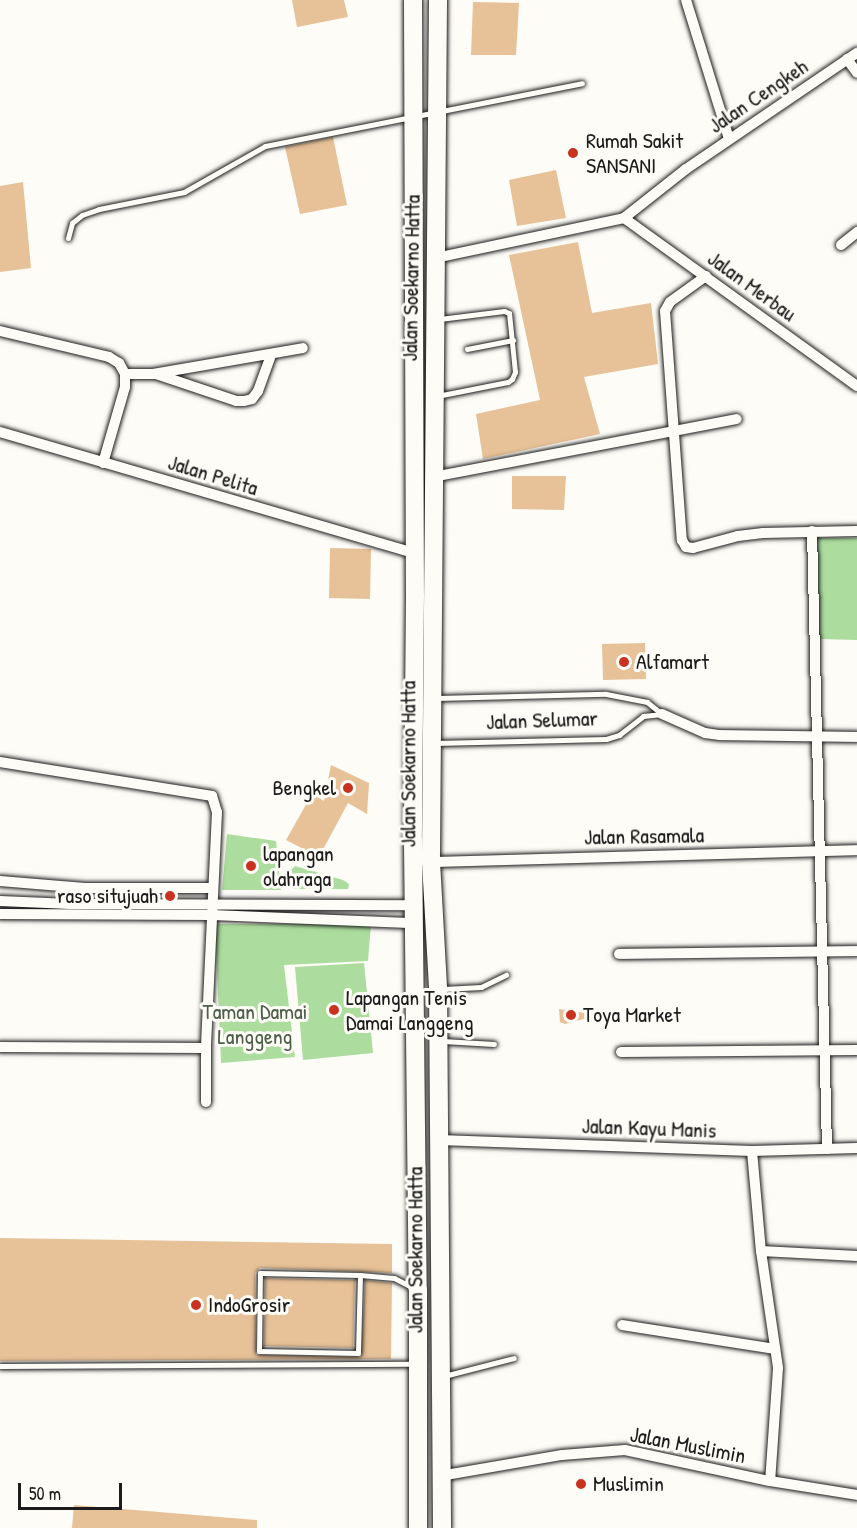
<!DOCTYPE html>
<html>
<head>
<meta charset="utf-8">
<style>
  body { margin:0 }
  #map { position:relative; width:857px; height:1528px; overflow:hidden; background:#fdfcf7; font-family:"Patrick Hand",sans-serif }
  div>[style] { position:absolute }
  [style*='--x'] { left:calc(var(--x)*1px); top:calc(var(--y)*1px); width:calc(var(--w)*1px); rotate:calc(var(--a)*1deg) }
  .green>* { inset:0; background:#acdd9e }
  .building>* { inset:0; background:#e7c197 }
  .roads { filter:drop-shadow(0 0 2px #1c1c1c) drop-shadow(0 0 2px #1c1c1c) }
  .lane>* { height:5px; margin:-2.5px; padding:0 2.5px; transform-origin:2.5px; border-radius:2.5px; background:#fdfcf7 }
  .street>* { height:10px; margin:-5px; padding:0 5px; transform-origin:5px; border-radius:5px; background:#fdfcf7 }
  .primary>* { height:18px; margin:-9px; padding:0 9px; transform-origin:9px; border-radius:9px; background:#fdfcf7 }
  .dots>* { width:16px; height:16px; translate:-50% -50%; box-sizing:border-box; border:3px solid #fdfcf7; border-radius:50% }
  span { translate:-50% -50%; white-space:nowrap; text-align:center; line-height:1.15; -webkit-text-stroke:6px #fdfcf7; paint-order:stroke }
  .street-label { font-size:22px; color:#1c1c1c }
  .poi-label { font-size:22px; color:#1c1c1c }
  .left { translate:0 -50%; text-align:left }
  .right { translate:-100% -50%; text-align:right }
  .park-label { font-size:22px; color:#4e604a }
  .scale { position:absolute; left:18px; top:1483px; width:104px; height:27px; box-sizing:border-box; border:3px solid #1c1c1c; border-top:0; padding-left:8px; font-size:18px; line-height:21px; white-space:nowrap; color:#1c1c1c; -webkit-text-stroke:4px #fdfcf7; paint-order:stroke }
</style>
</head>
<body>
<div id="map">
  <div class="green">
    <div style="clip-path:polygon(817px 538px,857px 538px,857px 640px,819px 639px)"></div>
    <div style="clip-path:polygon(227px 834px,276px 841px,281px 890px,222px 890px)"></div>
    <div style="clip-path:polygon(295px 866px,343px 880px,349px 884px,348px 889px,293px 889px,288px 884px,286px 875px)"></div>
    <div style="clip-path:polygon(215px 924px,371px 924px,368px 961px,284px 965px,295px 1057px,221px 1063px)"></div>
    <div style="clip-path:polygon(364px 963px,373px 1053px,303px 1060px,295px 967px)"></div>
  </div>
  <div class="building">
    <div style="clip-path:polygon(292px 0,344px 0,348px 17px,297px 27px)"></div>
    <div style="clip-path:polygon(473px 2px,519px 3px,516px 55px,471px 55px)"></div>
    <div style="clip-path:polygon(333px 137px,347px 205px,300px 214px,285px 147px)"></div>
    <div style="clip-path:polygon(556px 170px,566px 218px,517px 226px,509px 180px)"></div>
    <div style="clip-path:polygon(23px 182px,31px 268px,0 272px,0 186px)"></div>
    <div style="clip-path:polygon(578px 242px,592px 313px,651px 303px,658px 364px,584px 377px,600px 434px,483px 459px,476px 414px,540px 400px,509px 255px)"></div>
    <div style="clip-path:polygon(512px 476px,566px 476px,564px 510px,512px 509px)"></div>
    <div style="clip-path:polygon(330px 548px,371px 549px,370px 599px,329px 598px)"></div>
    <div style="clip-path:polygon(645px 643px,646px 679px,603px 680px,602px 644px)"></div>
    <div style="clip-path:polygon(331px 765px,369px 783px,367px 814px,348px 803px,319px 857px,286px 840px,312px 794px,324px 801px)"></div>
    <div style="clip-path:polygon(559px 1009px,599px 1015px,565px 1024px,560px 1022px)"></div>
    <div style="clip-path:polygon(0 1238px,392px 1244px,392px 1273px,260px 1268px,255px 1273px,256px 1355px,361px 1357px,365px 1280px,392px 1283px,391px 1359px,0 1361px)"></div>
    <div style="clip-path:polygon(265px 1278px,355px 1280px,353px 1348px,264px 1346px)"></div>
    <div style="clip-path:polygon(74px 1505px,257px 1520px,257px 1528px,72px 1528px)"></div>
  </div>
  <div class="roads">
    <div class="lane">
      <div style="--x:68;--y:238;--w:16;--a:-75"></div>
      <div style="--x:72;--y:223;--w:13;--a:-39"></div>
      <div style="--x:82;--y:215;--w:18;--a:-19"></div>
      <div style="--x:99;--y:209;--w:87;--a:-11.3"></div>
      <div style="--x:184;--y:192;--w:93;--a:-29.6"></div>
      <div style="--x:265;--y:146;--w:323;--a:-11.2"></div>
      <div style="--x:467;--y:349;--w:47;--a:-11.1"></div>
      <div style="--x:437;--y:396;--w:72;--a:-11.2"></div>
      <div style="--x:508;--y:382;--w:5;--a:-37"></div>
      <div style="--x:512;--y:379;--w:8;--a:-67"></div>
      <div style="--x:515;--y:372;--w:59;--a:-95.8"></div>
      <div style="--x:509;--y:313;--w:5;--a:-158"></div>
      <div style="--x:504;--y:311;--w:65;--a:173"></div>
      <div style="--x:437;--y:698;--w:169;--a:-1.4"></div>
      <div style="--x:606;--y:694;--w:42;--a:11"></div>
      <div style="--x:647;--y:702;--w:19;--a:39"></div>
      <div style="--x:435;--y:743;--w:171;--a:-1.3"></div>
      <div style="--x:606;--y:739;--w:14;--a:-17"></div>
      <div style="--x:619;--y:735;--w:31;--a:-38"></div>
      <div style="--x:643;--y:716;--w:19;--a:-6"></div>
      <div style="--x:443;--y:989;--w:38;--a:-3"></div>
      <div style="--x:481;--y:987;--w:28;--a:-26"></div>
      <div style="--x:443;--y:1041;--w:51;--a:3.4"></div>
      <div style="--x:360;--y:1275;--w:78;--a:91.5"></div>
      <div style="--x:358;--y:1353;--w:99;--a:-178.8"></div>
      <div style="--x:259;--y:1351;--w:78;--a:-89.3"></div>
      <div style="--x:260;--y:1273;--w:100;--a:1.1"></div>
      <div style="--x:360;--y:1275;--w:34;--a:5"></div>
      <div style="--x:394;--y:1278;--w:22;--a:27"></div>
      <div style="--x:0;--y:1366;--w:413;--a:-0.3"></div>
      <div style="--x:444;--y:1376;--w:72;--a:-14.4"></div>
    </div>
    <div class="street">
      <div style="--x:686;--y:0;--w:145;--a:72.8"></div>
      <div style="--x:847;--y:59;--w:17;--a:54"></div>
      <div style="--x:624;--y:218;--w:287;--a:35.8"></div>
      <div style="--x:841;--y:245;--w:21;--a:-39"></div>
      <div style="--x:435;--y:258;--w:193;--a:-11.9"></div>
      <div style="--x:624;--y:218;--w:79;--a:-38.3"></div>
      <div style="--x:686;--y:169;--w:207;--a:-34.2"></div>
      <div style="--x:706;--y:276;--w:44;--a:144.2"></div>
      <div style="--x:670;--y:302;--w:10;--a:119"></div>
      <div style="--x:665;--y:311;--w:230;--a:85.8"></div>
      <div style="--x:682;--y:540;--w:8;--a:60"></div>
      <div style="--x:686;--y:547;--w:7;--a:8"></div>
      <div style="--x:693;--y:548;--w:47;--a:-14.9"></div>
      <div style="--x:738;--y:536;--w:25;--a:-7"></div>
      <div style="--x:763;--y:533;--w:94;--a:-1.2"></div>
      <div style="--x:0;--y:331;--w:112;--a:13.4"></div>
      <div style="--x:109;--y:357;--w:12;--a:31"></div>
      <div style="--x:119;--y:363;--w:13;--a:61"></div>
      <div style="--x:125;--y:374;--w:13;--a:90"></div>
      <div style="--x:125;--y:387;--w:79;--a:106.1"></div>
      <div style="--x:125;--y:374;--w:28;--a:0"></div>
      <div style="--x:153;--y:374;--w:152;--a:-9.8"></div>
      <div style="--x:156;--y:374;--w:84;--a:18.6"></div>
      <div style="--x:236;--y:401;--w:8;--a:0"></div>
      <div style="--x:244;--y:401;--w:8;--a:-14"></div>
      <div style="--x:252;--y:399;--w:10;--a:-53"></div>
      <div style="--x:258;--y:391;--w:38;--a:-70"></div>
      <div style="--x:0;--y:432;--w:432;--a:16.3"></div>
      <div style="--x:433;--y:477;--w:309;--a:-10.8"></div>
      <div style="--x:812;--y:531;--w:618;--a:88.61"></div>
      <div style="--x:662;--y:714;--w:47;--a:23.8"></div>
      <div style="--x:705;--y:733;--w:15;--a:8"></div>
      <div style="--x:720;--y:735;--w:137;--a:0.8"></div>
      <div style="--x:0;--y:762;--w:215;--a:9.1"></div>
      <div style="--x:212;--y:796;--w:17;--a:73"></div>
      <div style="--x:217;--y:812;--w:236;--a:92.7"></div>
      <div style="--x:206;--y:1048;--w:54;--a:90"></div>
      <div style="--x:431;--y:862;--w:426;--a:-1.6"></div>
      <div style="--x:0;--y:881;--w:85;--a:4.7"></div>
      <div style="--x:85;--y:888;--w:127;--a:0"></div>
      <div style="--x:0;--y:901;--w:70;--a:2.5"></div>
      <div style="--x:70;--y:904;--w:344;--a:0.2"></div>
      <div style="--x:0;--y:914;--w:212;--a:0.3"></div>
      <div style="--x:212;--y:915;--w:203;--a:2.3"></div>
      <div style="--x:619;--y:954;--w:238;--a:-0.7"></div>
      <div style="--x:0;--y:1047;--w:206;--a:0.3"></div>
      <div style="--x:621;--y:1052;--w:236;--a:-0.5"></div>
      <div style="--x:439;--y:1140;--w:313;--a:2"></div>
      <div style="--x:752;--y:1151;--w:105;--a:-1.6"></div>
      <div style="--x:752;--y:1151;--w:100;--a:84.9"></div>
      <div style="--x:761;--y:1251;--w:118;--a:81.7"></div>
      <div style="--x:778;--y:1368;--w:113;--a:94"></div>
      <div style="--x:761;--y:1251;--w:96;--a:3"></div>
      <div style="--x:622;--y:1325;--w:155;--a:8.9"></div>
      <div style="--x:440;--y:1476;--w:124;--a:-9.8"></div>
      <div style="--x:562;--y:1455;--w:63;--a:-4.5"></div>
      <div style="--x:625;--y:1450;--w:148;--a:12.1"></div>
      <div style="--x:770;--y:1481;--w:88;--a:9.1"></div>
    </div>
    <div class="primary">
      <div style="--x:413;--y:0;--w:596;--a:89.81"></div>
      <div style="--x:415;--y:596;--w:244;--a:90.5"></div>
      <div style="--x:413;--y:840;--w:450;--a:89.4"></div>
      <div style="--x:418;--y:1290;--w:238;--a:90"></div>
      <div style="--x:438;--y:0;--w:862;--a:90.47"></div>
      <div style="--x:431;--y:862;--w:127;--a:86.8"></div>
      <div style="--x:438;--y:989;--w:539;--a:89.57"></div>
    </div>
  </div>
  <div class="dots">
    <div style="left:573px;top:153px;background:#c8321e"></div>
    <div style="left:624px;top:662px;background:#c8321e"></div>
    <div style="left:348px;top:788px;background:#c8321e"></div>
    <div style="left:251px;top:866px;background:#c8321e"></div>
    <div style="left:170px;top:896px;background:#c8321e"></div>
    <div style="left:334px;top:1010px;background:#c8321e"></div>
    <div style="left:571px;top:1015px;background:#c8321e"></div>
    <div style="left:196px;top:1305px;background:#c8321e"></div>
    <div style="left:581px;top:1484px;background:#c8321e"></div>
  </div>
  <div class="street-label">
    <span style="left:758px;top:96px;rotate:-34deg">Jalan Cengkeh</span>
    <span style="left:411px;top:278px;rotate:-89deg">Jalan Soekarno Hatta</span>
    <span style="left:752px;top:286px;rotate:36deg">Jalan Merbau</span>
    <span style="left:213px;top:475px;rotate:17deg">Jalan Pelita</span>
    <span style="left:542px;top:720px;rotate:-2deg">Jalan Selumar</span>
    <span style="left:408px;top:764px;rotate:-90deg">Jalan Soekarno Hatta</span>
    <span style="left:644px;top:836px;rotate:-1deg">Jalan Rasamala</span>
    <span style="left:649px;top:1128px;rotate:2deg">Jalan Kayu Manis</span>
    <span style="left:415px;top:1250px;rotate:-90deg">Jalan Soekarno Hatta</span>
    <span style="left:688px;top:1445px;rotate:11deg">Jalan Muslimin</span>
  </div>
  <div class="poi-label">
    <span class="left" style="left:586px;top:153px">Rumah Sakit<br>SANSANI</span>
    <span class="left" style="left:636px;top:662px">Alfamart</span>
    <span class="right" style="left:336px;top:788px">Bengkel</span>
    <span class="left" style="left:263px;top:866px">lapangan<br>olahraga</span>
    <span class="right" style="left:158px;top:896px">raso situjuah</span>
    <span class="left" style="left:346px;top:1010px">Lapangan Tenis<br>Damai Langgeng</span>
    <span class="left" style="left:583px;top:1015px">Toya Market</span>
    <span class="left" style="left:208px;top:1305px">IndoGrosir</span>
    <span class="left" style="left:593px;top:1484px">Muslimin</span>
  </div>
  <div class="park-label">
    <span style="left:255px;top:1024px">Taman Damai<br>Langgeng</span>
  </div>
  <div class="scale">50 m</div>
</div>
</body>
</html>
